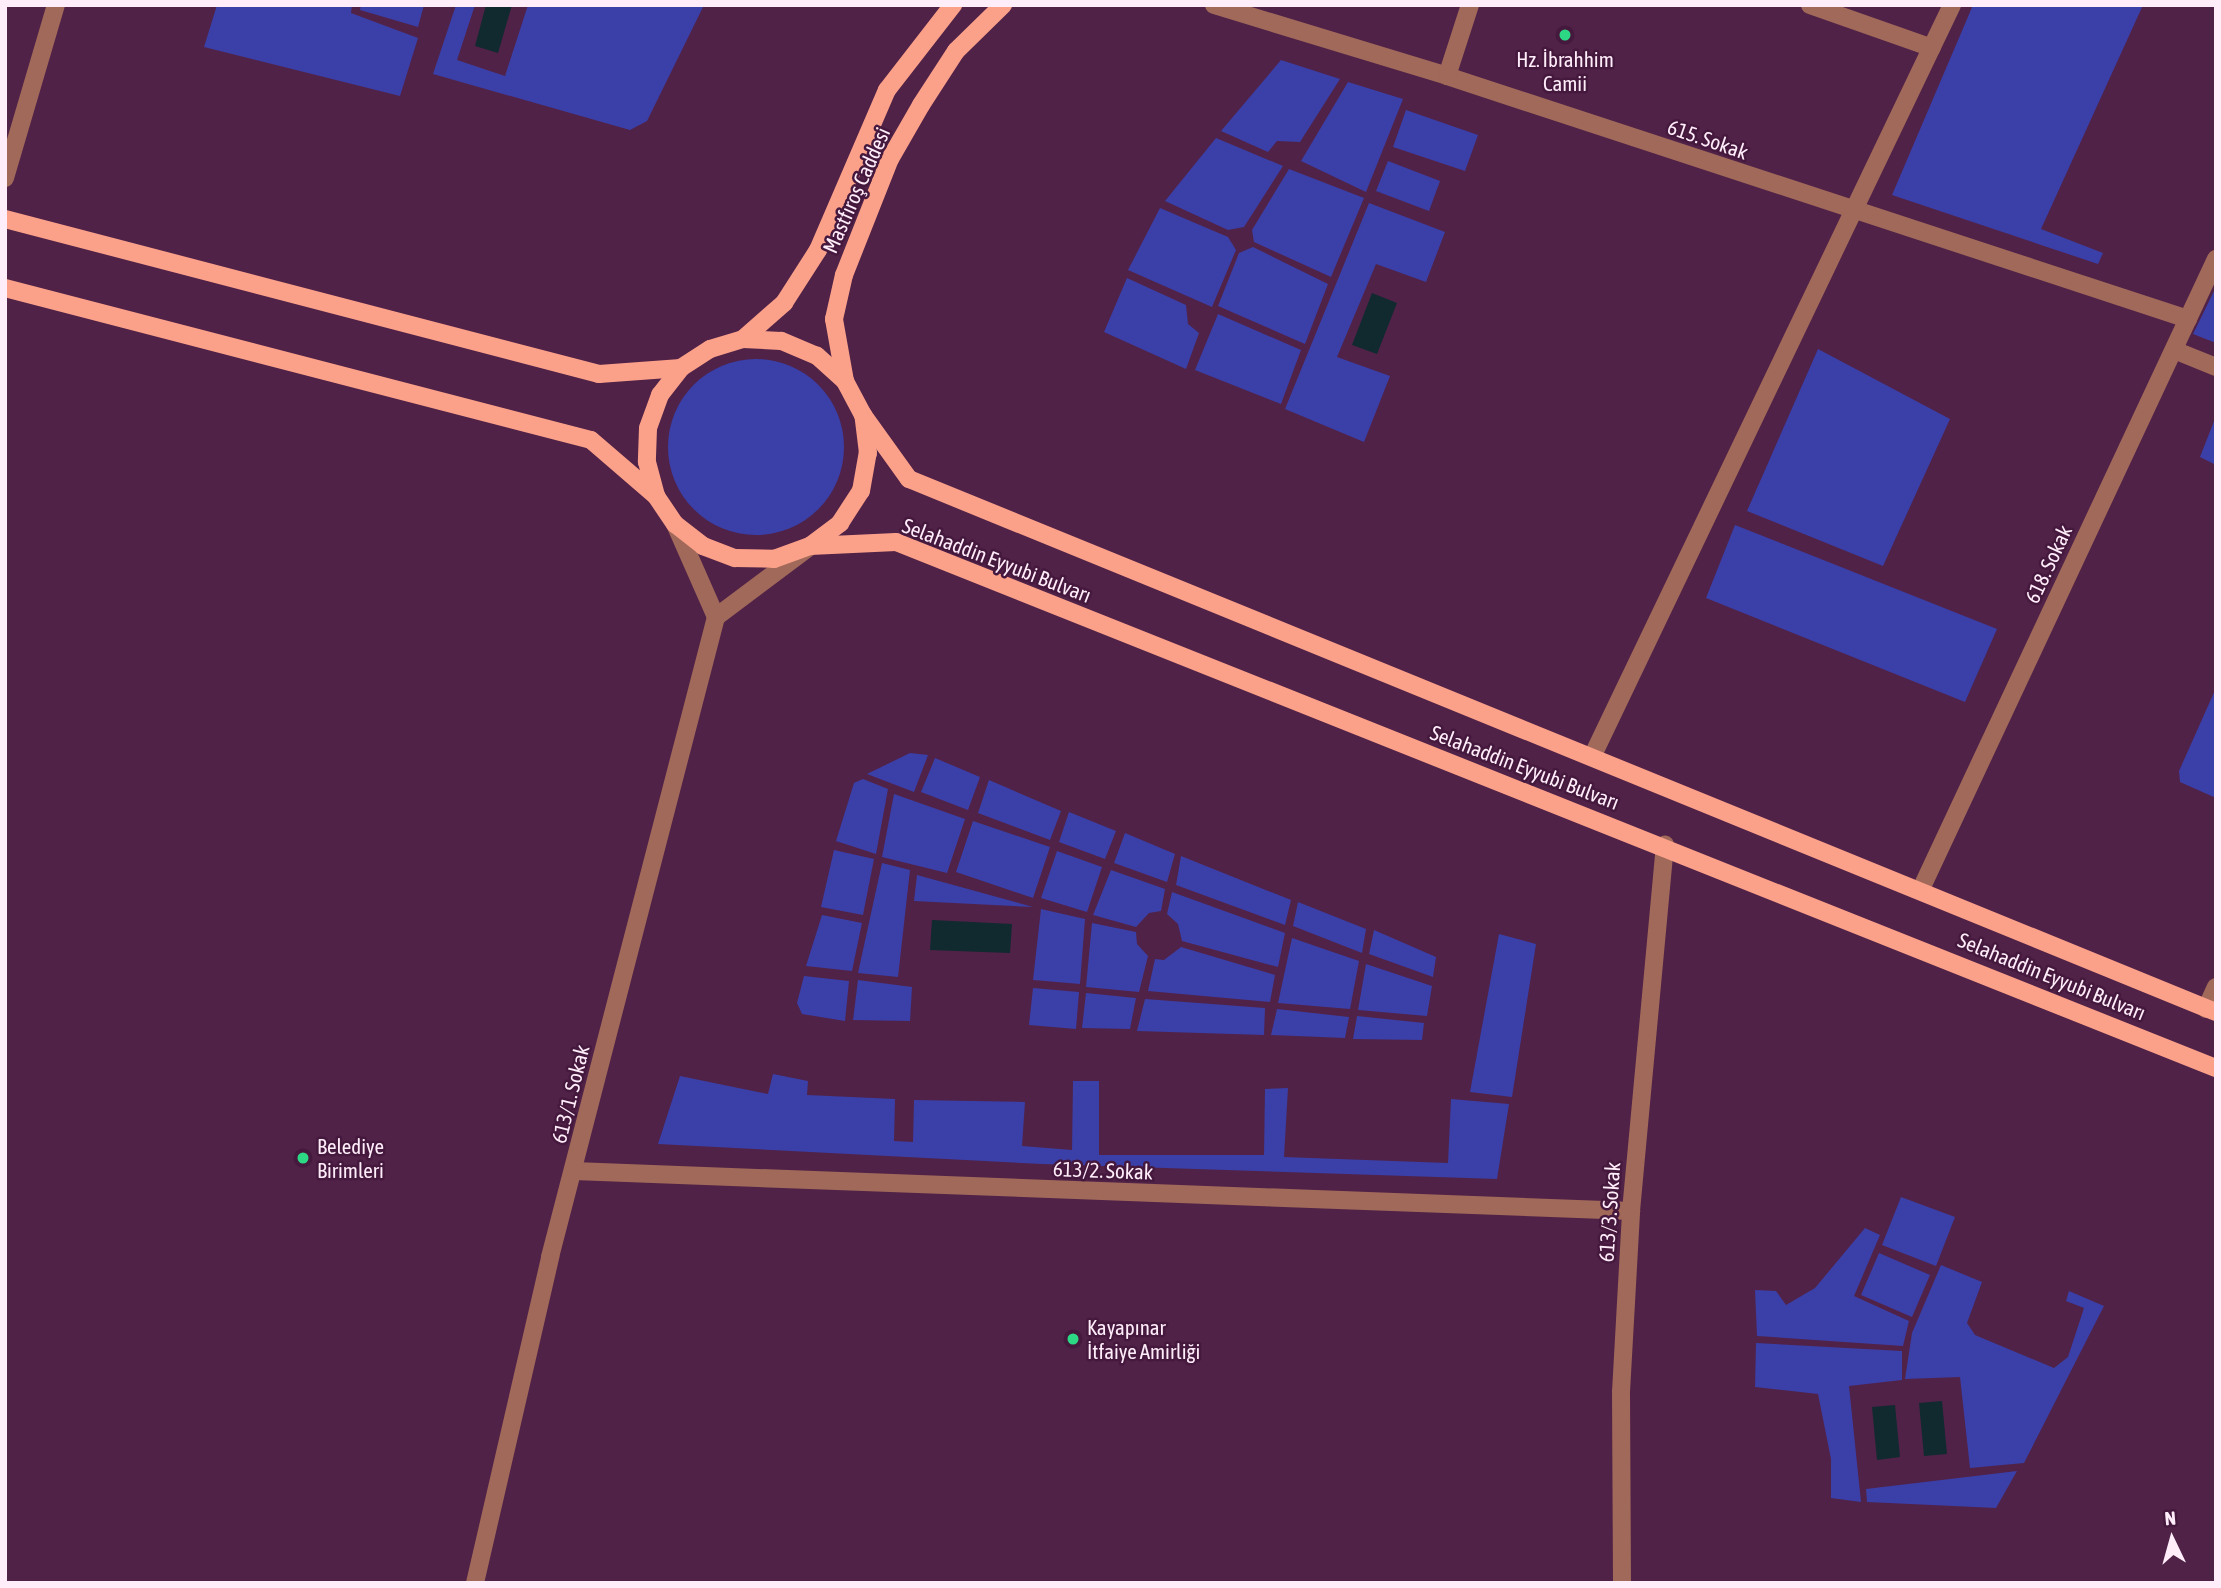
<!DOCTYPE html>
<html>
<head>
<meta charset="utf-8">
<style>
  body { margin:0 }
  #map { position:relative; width:2221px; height:1588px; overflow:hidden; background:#502247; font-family:"Asap Condensed",sans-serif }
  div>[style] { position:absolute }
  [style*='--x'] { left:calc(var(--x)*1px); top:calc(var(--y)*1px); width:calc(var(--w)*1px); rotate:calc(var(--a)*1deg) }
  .green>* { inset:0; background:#3b3fa8 }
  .round { border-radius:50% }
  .water>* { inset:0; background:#102a30 }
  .minor>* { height:18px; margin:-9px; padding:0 9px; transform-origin:9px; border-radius:9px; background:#a1695a }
  .major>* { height:18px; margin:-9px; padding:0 9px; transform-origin:9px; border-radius:9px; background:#fca189 }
  .dots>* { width:19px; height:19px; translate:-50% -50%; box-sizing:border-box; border:4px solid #45183d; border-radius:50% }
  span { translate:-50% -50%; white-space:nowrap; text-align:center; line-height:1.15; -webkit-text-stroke:5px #45183d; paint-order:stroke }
  .poi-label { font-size:21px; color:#ffedfa }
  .left { translate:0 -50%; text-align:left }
  .street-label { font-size:21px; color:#ffedfa }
  .frame { position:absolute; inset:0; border:7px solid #ffedfa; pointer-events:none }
  .north { position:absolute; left:2137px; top:1504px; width:70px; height:70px; -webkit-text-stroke:5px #45183d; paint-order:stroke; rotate:355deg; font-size:19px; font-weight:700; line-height:28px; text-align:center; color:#ffedfa }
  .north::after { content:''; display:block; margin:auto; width:24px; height:32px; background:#ffedfa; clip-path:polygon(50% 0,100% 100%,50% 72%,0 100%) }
</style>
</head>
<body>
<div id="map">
  <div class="green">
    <div style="clip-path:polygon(217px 5px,352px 5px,351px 13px,418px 38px,400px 96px,204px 47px)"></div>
    <div style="clip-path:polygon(361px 5px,424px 5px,418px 27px,360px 10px)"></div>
    <div style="clip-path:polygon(456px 5px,475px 5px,457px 60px,505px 76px,528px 5px,704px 5px,647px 121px,630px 130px,433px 74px)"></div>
    <div style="clip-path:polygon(1973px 5px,2143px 5px,2041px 229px,2103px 253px,2098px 264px,1892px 195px)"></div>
    <div style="clip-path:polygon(1281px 60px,1340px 79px,1300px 142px,1277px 141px,1268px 152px,1221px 131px)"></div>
    <div style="clip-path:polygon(1348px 82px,1403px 99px,1366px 192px,1301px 161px)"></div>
    <div style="clip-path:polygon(1406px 110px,1478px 135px,1465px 171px,1393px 147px)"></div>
    <div style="clip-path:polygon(1216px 138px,1283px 166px,1244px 227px,1228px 230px,1165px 201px)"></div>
    <div style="clip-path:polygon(1388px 161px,1440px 181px,1429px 211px,1376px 191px)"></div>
    <div style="clip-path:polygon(1289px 169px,1364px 198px,1331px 277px,1254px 242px,1252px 230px)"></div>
    <div style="clip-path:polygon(1369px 203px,1445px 232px,1426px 282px,1376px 264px,1337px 357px,1390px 376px,1364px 442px,1285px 409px)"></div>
    <div style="clip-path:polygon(1160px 208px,1228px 237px,1236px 250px,1212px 307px,1128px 270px)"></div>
    <div style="clip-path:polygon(1253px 247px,1328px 284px,1305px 344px,1218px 306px,1239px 253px)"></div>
    <div style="clip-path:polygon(1127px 278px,1186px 305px,1188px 324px,1199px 333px,1186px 369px,1104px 332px)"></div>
    <div style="clip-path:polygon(2216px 287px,2216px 343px,2193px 334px)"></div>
    <div style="clip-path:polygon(1218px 314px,1301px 350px,1281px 404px,1195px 370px)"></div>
    <div style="clip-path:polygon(1818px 349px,1950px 419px,1883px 566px,1747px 511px)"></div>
    <div class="round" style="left:668px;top:359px;width:176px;height:176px"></div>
    <div style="clip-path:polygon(2216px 416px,2216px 465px,2200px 457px)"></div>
    <div style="clip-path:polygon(1735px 525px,1997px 629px,1965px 702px,1706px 598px)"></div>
    <div style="clip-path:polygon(2216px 688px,2216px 798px,2180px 782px,2179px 771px)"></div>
    <div style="clip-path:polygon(910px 753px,928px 755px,914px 792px,867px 774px)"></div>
    <div style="clip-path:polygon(935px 758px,980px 777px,968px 810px,921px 792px)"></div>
    <div style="clip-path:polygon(863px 779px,888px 789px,876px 854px,836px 841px,854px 783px)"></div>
    <div style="clip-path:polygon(989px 780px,1061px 811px,1050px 840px,978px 813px)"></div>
    <div style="clip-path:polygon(894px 794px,965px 819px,947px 873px,882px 857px)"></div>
    <div style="clip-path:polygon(1069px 812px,1116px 831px,1105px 859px,1059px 842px)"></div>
    <div style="clip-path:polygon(973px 821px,1050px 847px,1033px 898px,956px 872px)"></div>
    <div style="clip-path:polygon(1125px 833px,1175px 854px,1167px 882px,1114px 863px)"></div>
    <div style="clip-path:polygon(834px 850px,874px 859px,863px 915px,821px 907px)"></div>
    <div style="clip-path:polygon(1057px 851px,1102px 867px,1087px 912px,1041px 898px)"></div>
    <div style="clip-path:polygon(1181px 856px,1291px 900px,1285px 925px,1176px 885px)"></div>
    <div style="clip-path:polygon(882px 863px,910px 870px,898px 977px,858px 973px)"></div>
    <div style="clip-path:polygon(1111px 870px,1165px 889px,1161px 911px,1149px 913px,1136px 927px,1093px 915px)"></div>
    <div style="clip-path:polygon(917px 875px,1033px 907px,914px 901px)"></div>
    <div style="clip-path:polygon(1172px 892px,1285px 933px,1278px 967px,1182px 941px,1178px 924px,1167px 914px)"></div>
    <div style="clip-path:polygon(1298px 902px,1366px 929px,1362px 953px,1293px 926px)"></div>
    <div style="clip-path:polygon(1041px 909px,1085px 919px,1080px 984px,1033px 980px)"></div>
    <div style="clip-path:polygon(822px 915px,862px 923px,852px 971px,806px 966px)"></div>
    <div style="clip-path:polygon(1092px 923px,1136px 932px,1137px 944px,1148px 956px,1139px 992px,1086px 987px)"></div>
    <div style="clip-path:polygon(1374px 930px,1436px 957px,1433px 977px,1369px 954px)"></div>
    <div style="clip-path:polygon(1499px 934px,1536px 944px,1512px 1097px,1470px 1092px)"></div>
    <div style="clip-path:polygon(1292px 938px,1359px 961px,1350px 1009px,1278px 1003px)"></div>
    <div style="clip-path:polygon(1181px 947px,1275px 975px,1270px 1002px,1148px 991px,1155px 959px,1164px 960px)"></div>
    <div style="clip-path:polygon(1366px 964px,1432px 986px,1427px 1016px,1358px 1010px)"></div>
    <div style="clip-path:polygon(804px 976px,849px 981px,845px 1021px,802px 1014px,797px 1003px)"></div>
    <div style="clip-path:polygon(858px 980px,912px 987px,910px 1021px,853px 1020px)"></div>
    <div style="clip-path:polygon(1033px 988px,1079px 992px,1076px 1029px,1029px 1025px)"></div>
    <div style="clip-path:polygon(1086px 993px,1136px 998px,1130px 1029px,1082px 1028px)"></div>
    <div style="clip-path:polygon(1145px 999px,1265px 1008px,1264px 1035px,1137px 1031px)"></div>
    <div style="clip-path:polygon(1277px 1009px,1349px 1017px,1345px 1038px,1271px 1035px)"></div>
    <div style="clip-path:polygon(1357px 1016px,1424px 1023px,1422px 1040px,1353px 1039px)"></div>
    <div style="clip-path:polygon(773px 1074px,808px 1081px,807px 1095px,895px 1099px,894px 1141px,913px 1142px,914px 1100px,1025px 1102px,1022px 1146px,1072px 1150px,1073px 1081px,1099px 1081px,1099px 1155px,1264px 1155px,1265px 1089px,1288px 1088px,1284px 1157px,1448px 1163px,1451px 1099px,1509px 1104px,1497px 1179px,1042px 1164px,658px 1144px,680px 1076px,768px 1094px)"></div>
    <div style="clip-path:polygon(1901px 1197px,1955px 1217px,1936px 1266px,1882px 1245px)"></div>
    <div style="clip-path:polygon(1865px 1228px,1880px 1235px,1854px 1296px,1909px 1321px,1903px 1346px,1757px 1336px,1755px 1290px,1776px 1291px,1786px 1305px,1815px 1288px)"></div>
    <div style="clip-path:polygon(1879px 1253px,1930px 1275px,1912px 1317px,1861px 1295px)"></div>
    <div style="clip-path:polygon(1941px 1265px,1982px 1282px,1967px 1323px,1975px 1335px,2054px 1368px,2068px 1357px,2084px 1308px,2066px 1301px,2069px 1291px,2104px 1306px,2024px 1463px,1970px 1468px,1960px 1377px,1905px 1379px,1912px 1333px)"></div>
    <div style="clip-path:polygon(1756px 1343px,1902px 1351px,1902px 1380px,1849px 1386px,1861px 1502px,1831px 1498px,1831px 1459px,1818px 1394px,1755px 1387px)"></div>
    <div style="clip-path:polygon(2017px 1471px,1996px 1508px,1867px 1502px,1866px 1489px)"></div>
  </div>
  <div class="water">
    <div style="clip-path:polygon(486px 5px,512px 5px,498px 53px,475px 46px)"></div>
    <div style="clip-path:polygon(1372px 293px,1397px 303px,1377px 354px,1352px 345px)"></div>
    <div style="clip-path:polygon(932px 920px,1012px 924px,1010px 953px,930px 950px)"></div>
    <div style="clip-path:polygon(1942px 1401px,1947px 1454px,1924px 1456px,1919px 1403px)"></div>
    <div style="clip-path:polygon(1895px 1405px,1900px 1457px,1877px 1460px,1872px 1407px)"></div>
  </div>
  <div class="minor">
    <div style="--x:1214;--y:5;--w:244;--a:16.9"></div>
    <div style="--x:1447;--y:76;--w:780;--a:18.16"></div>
    <div style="--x:1810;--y:5;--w:129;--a:19.4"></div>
    <div style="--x:1447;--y:76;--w:75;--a:-72.1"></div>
    <div style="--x:5;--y:178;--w:180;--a:-73.6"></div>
    <div style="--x:2174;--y:350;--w:45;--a:22"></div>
    <div style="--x:675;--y:524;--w:102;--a:66.2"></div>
    <div style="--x:716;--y:617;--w:115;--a:-36.9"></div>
    <div style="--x:1592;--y:757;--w:834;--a:-64.42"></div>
    <div style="--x:1921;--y:889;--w:696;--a:-64.91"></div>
    <div style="--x:2206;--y:1009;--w:24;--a:-66"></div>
    <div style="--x:574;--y:1171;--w:1058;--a:2.17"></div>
    <div style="--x:475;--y:1583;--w:335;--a:-77"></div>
    <div style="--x:550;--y:1257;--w:661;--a:-75.46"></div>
    <div style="--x:1622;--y:1583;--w:191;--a:-90.3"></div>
    <div style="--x:1621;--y:1392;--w:181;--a:-86.8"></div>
    <div style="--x:1631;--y:1211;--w:368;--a:-84.7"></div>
  </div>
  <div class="major">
    <div style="--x:5;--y:219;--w:614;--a:14.62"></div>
    <div style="--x:599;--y:374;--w:82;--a:-4.2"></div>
    <div style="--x:5;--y:288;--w:605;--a:14.54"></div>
    <div style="--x:591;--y:440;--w:86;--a:40.7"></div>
    <div style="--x:743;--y:339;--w:55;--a:-41.3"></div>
    <div style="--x:784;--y:303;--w:63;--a:-57.3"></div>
    <div style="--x:818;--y:250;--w:174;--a:-66.7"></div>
    <div style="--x:887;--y:90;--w:108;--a:-52.2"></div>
    <div style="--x:845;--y:381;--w:38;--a:-138"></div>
    <div style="--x:817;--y:356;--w:39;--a:-157"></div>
    <div style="--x:781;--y:341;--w:38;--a:-177"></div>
    <div style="--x:743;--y:339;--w:34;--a:163"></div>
    <div style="--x:710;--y:349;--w:35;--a:147"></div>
    <div style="--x:681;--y:368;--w:34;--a:128"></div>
    <div style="--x:660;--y:395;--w:35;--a:110"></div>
    <div style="--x:648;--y:428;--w:34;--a:92"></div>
    <div style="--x:647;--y:462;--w:35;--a:75"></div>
    <div style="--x:656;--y:496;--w:34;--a:56"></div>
    <div style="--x:675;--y:524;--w:36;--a:38"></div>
    <div style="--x:703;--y:546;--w:34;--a:21"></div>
    <div style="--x:735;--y:558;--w:39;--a:1"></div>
    <div style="--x:774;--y:559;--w:38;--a:-20"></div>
    <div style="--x:810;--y:546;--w:38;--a:-37"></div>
    <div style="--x:840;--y:523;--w:38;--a:-57"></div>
    <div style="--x:861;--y:491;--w:39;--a:-80"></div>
    <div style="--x:868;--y:453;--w:38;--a:-97"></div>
    <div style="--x:863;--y:415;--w:38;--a:-118"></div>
    <div style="--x:845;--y:381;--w:63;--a:-100.1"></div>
    <div style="--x:834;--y:319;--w:45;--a:-77.2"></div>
    <div style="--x:844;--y:275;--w:125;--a:-68.4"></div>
    <div style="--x:890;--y:159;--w:62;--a:-60.1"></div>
    <div style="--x:921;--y:105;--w:64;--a:-57.1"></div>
    <div style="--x:956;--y:51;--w:66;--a:-44.4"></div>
    <div style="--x:863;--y:415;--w:79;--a:54.3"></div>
    <div style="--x:909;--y:479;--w:1412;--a:22.19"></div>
    <div style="--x:810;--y:546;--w:86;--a:-2.7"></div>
    <div style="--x:896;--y:542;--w:1421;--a:21.73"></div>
  </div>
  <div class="dots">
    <div style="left:1565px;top:35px;background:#2dd884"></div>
    <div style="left:303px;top:1158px;background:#2dd884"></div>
    <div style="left:1073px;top:1339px;background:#2dd884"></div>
  </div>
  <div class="poi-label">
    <span style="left:1565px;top:71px">Hz. İbrahhim<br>Camii</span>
    <span class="left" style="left:317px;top:1158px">Belediye<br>Birimleri</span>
    <span class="left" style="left:1087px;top:1339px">Kayapınar<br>İtfaiye Amirliği</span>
  </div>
  <div class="street-label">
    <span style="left:1708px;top:139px;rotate:19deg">615. Sokak</span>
    <span style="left:856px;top:190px;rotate:-66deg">Mastfıroş Caddesi</span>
    <span style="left:997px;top:560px;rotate:21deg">Selahaddin Eyyubi Bulvarı</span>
    <span style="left:2048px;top:564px;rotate:-65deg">618. Sokak</span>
    <span style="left:1525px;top:767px;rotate:21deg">Selahaddin Eyyubi Bulvarı</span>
    <span style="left:2052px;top:976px;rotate:22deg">Selahaddin Eyyubi Bulvarı</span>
    <span style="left:570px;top:1094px;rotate:-76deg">613/1. Sokak</span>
    <span style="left:1103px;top:1170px;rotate:2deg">613/2. Sokak</span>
    <span style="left:1609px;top:1212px;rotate:-86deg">613/3. Sokak</span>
  </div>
  <div class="frame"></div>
  <div class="north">N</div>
</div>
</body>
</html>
